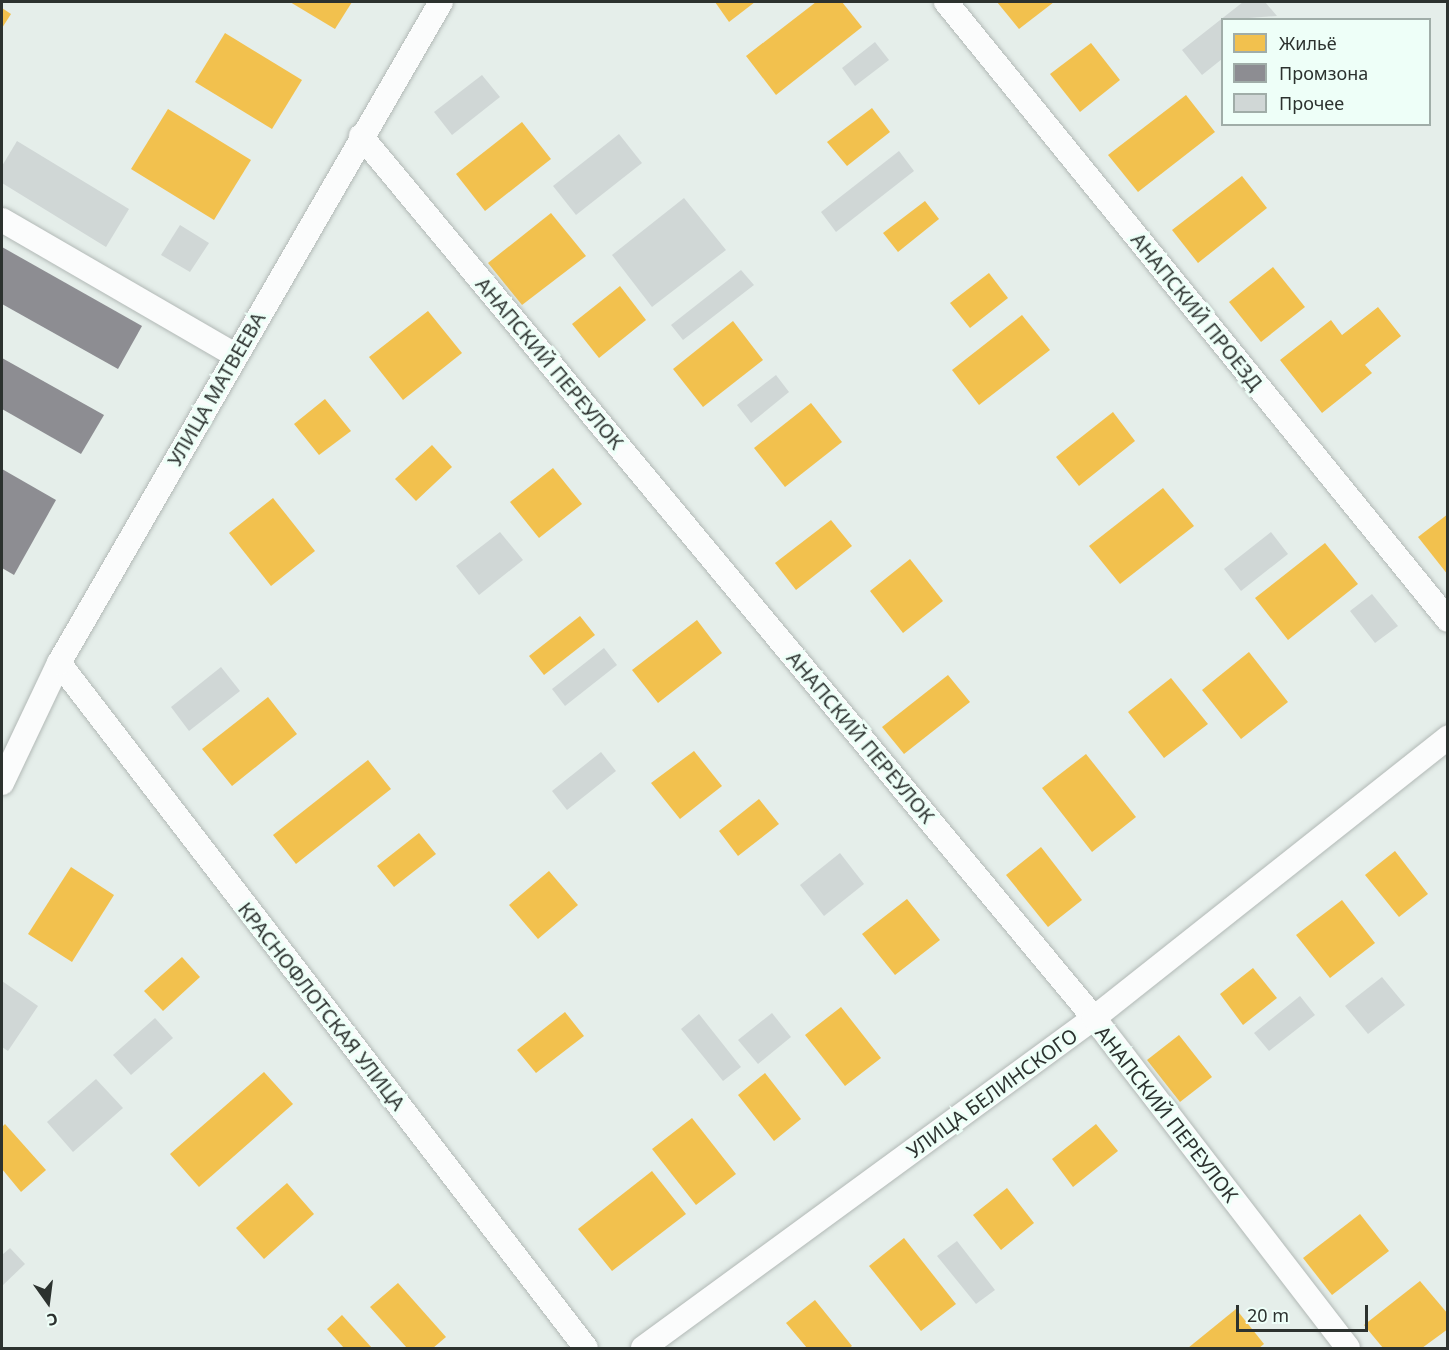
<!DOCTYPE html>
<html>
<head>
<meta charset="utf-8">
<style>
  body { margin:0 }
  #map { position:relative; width:1449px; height:1350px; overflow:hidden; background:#e5eeea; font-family:"Noto Sans",sans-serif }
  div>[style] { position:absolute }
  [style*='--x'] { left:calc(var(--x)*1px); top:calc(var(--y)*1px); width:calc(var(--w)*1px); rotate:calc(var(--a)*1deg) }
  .homes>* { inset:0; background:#f2c14e }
  .industry>* { inset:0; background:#8d8d92 }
  .building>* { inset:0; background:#d0d7d6 }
  .roads { filter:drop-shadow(0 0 2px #b2b9b6) drop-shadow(0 0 2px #b2b9b6) }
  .service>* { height:24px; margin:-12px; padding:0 12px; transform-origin:12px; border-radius:12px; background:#fbfcfc }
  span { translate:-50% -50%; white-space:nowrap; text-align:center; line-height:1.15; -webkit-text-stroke:6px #eefff8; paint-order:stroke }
  .street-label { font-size:20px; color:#2c322f }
  .frame { position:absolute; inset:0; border:3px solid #2c322f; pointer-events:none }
  .legend { position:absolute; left:1221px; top:18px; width:210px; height:108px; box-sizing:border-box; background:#eefff8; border:2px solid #a0ada8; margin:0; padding:8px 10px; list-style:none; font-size:18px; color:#2c322f }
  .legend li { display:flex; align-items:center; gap:12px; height:30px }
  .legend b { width:30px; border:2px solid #a0ada8 }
  .north { position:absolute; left:18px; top:1272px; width:60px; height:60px; -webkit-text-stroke:4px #eefff8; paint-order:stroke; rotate:166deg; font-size:16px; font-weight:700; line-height:24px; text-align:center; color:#2c322f }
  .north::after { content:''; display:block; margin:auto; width:21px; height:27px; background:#2c322f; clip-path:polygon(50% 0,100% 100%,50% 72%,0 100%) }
  .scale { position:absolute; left:1236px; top:1305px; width:132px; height:27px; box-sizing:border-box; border:3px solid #2c322f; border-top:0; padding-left:8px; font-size:18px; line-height:21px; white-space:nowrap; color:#2c322f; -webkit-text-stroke:4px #eefff8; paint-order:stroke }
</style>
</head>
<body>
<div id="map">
  <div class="homes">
    <div style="clip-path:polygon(290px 2px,352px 2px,335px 29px)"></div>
    <div style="clip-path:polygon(715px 2px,755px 2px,729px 22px)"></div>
    <div style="clip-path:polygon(816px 2px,842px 2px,862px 27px,776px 95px,746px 56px)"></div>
    <div style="clip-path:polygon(997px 2px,1054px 2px,1019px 29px)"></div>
    <div style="clip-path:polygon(2px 8px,11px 14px,2px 28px)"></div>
    <div style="clip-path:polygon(225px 33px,302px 80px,272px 129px,195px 82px)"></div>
    <div style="clip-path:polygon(1091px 43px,1120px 80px,1080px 112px,1050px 74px)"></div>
    <div style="clip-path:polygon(1186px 95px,1215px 132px,1138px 192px,1108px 155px)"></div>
    <div style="clip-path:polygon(872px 108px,890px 132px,847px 166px,827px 142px)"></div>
    <div style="clip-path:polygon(168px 109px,251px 160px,214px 220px,131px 169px)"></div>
    <div style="clip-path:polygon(522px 122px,551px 159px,485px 211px,456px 174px)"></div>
    <div style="clip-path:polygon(1242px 176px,1267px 208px,1198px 263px,1172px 230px)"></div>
    <div style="clip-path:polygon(925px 201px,939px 219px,898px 252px,883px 233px)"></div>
    <div style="clip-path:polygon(551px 213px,586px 256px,522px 305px,488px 263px)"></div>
    <div style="clip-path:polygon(1273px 267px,1305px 307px,1261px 342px,1229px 302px)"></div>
    <div style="clip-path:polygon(989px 273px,1008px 298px,970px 328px,950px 303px)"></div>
    <div style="clip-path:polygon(620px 286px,646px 320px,599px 358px,572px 324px)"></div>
    <div style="clip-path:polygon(1378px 307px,1401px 336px,1365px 365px,1372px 373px,1322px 413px,1280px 360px,1331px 320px,1342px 335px)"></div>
    <div style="clip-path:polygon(428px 311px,462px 353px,403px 400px,369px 357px)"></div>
    <div style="clip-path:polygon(1022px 315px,1050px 350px,979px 405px,952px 370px)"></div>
    <div style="clip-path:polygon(733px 321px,763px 360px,703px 407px,673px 369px)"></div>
    <div style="clip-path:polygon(325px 399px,351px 431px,319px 455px,294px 424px)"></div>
    <div style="clip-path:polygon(811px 403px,842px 442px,785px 487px,754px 448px)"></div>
    <div style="clip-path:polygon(1113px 412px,1135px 441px,1079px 486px,1056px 457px)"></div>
    <div style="clip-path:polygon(432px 445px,452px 467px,416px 501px,395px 479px)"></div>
    <div style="clip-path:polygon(553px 468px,582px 504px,539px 538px,510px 502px)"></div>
    <div style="clip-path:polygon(1163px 488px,1194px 526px,1120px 584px,1089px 546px)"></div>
    <div style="clip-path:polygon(273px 498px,315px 551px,271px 586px,229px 533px)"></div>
    <div style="clip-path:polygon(1448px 514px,1448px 575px,1418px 537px)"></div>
    <div style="clip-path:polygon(831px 520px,852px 546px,796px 590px,775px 563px)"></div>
    <div style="clip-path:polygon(1325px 543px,1358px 584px,1288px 640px,1255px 598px)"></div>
    <div style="clip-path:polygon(910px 559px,943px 601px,903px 633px,870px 591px)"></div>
    <div style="clip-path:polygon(580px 616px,595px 635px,544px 675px,529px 656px)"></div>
    <div style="clip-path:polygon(697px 620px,722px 653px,658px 703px,632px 670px)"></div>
    <div style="clip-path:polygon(1249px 652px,1288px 702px,1241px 739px,1202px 690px)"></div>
    <div style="clip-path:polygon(948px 675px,970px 702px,904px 754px,882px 727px)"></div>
    <div style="clip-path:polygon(1171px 678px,1208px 724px,1164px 758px,1128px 712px)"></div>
    <div style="clip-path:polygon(268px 697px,297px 734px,232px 786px,202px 749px)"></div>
    <div style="clip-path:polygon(694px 751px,722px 786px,680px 819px,651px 783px)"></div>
    <div style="clip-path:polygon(1086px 754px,1136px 817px,1092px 852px,1042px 788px)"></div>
    <div style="clip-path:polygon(368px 760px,391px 789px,296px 864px,273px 835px)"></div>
    <div style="clip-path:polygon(759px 799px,779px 824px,738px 856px,719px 831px)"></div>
    <div style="clip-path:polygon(419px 833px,436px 854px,394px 887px,377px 866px)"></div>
    <div style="clip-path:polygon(1041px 847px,1082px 900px,1048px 927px,1006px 875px)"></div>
    <div style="clip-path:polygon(1395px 851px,1428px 894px,1399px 917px,1365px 875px)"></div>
    <div style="clip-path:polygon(71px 867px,114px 895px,72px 962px,28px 934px)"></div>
    <div style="clip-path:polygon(549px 871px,578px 905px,538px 939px,509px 905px)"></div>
    <div style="clip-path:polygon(907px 899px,940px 940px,895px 975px,862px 934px)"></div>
    <div style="clip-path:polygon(1342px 900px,1375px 943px,1330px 978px,1296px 935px)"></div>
    <div style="clip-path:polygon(182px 957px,200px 977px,163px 1011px,144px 991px)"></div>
    <div style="clip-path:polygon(1253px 968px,1277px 998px,1243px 1025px,1220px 994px)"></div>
    <div style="clip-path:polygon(841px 1007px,881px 1058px,845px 1086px,805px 1035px)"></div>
    <div style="clip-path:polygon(565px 1012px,584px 1036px,536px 1073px,517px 1050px)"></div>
    <div style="clip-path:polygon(1179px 1035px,1212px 1077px,1180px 1102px,1147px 1060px)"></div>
    <div style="clip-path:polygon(264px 1072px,293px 1104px,199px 1187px,170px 1154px)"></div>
    <div style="clip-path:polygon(765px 1073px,801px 1119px,774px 1141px,738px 1095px)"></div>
    <div style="clip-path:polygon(692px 1118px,736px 1174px,696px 1205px,652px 1149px)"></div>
    <div style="clip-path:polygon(5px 1124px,46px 1170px,21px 1192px,2px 1169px,2px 1127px)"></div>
    <div style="clip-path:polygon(1096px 1124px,1118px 1151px,1073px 1187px,1052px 1159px)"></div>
    <div style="clip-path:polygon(652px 1171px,686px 1214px,612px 1271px,578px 1229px)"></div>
    <div style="clip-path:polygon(287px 1183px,314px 1214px,264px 1259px,236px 1228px)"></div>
    <div style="clip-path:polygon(1007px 1188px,1034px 1223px,1001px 1250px,973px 1215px)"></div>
    <div style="clip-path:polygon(1360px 1214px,1389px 1251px,1332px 1295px,1303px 1258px)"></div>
    <div style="clip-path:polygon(904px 1238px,956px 1304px,921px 1331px,869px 1266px)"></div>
    <div style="clip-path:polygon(1420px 1281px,1448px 1314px,1448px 1329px,1422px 1348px,1383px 1348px,1364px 1325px)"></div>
    <div style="clip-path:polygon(398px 1283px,446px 1337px,433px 1348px,407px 1348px,370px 1307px)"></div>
    <div style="clip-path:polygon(815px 1300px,852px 1346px,849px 1348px,807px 1348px,786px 1323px)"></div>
    <div style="clip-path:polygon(1236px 1309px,1264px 1344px,1259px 1348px,1188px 1348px)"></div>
    <div style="clip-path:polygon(342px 1315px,372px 1348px,344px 1348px,327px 1329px)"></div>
  </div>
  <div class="industry">
    <div style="clip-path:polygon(2px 247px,142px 326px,118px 369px,2px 304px)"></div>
    <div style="clip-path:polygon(2px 358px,104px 415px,81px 454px,2px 409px)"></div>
    <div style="clip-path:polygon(2px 469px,56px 500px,14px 575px,2px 568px)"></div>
  </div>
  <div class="building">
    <div style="clip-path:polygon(1243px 2px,1265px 2px,1277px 16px,1222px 20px,1222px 59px,1202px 75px,1182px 50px)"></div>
    <div style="clip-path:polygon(875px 42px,889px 60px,855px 86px,842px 68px)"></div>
    <div style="clip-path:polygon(482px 75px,500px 97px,452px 135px,434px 112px)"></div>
    <div style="clip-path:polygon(619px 134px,642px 163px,576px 215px,553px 186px)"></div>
    <div style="clip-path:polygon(17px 141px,129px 209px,106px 247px,2px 183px,2px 166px)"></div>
    <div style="clip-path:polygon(899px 151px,914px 171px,836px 232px,821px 212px)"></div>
    <div style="clip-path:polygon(684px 198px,726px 250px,652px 307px,612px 255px)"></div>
    <div style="clip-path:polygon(180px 225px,209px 243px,190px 272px,161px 255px)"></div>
    <div style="clip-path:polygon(741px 270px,754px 285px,683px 340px,671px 325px)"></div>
    <div style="clip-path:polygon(776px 375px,789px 392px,751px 423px,737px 405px)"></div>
    <div style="clip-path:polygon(500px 532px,523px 560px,479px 595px,456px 566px)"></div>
    <div style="clip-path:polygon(1271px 532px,1288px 554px,1241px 591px,1224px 569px)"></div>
    <div style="clip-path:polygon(1372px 594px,1398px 626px,1375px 643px,1350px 611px)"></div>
    <div style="clip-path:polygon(604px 648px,617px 665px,565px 706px,552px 689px)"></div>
    <div style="clip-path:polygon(221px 667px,240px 691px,189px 731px,171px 707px)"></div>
    <div style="clip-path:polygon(601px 752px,616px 771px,567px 810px,552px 791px)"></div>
    <div style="clip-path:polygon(840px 853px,864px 884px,824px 916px,800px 885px)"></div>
    <div style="clip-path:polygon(1382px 977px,1405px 1005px,1368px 1034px,1345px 1006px)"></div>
    <div style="clip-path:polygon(2px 981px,38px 1006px,8px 1051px,2px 1047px)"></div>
    <div style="clip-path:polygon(1300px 996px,1315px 1015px,1269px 1051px,1254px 1033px)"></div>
    <div style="clip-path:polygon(772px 1013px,791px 1037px,758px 1064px,738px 1040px)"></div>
    <div style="clip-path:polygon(699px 1014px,741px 1067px,723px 1081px,681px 1029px)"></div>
    <div style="clip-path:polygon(155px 1018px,173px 1038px,131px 1075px,113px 1055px)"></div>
    <div style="clip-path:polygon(96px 1079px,123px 1108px,73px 1152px,47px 1122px)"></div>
    <div style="clip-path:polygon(957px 1241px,995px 1290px,976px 1304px,937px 1256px)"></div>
    <div style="clip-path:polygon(10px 1248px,25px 1264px,2px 1286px,2px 1255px)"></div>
  </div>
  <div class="roads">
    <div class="service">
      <div style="--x:946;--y:2;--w:796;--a:50.91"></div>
      <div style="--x:361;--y:136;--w:1147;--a:50.27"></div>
      <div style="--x:1094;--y:1018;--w:416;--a:52.4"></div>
      <div style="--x:2;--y:220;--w:269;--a:30.1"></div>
      <div style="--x:59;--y:663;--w:864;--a:52.43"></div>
      <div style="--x:2;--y:783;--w:133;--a:-64.6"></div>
      <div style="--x:59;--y:663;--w:763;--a:-59.98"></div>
      <div style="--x:643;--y:1348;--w:559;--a:-36.19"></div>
      <div style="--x:1094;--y:1018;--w:452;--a:-38.4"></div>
    </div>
  </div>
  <div class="street-label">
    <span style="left:1197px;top:311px;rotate:51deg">АНАПСКИЙ ПРОЕЗД</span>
    <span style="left:550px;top:363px;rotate:50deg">АНАПСКИЙ ПЕРЕУЛОК</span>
    <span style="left:216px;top:389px;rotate:-60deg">УЛИЦА МАТВЕЕВА</span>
    <span style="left:861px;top:737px;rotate:50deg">АНАПСКИЙ ПЕРЕУЛОК</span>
    <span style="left:322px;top:1006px;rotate:52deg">КРАСНОФЛОТСКАЯ УЛИЦА</span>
    <span style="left:992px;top:1093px;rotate:-36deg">УЛИЦА БЕЛИНСКОГО</span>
    <span style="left:1167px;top:1114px;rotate:52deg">АНАПСКИЙ ПЕРЕУЛОК</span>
  </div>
  <div class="frame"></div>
  <ul class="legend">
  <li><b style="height:16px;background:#f2c14e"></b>Жильё</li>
  <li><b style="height:16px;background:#8d8d92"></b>Промзона</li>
  <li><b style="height:16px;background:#d0d7d6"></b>Прочее</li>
  </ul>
  <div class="north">С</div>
  <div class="scale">20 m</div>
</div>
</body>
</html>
